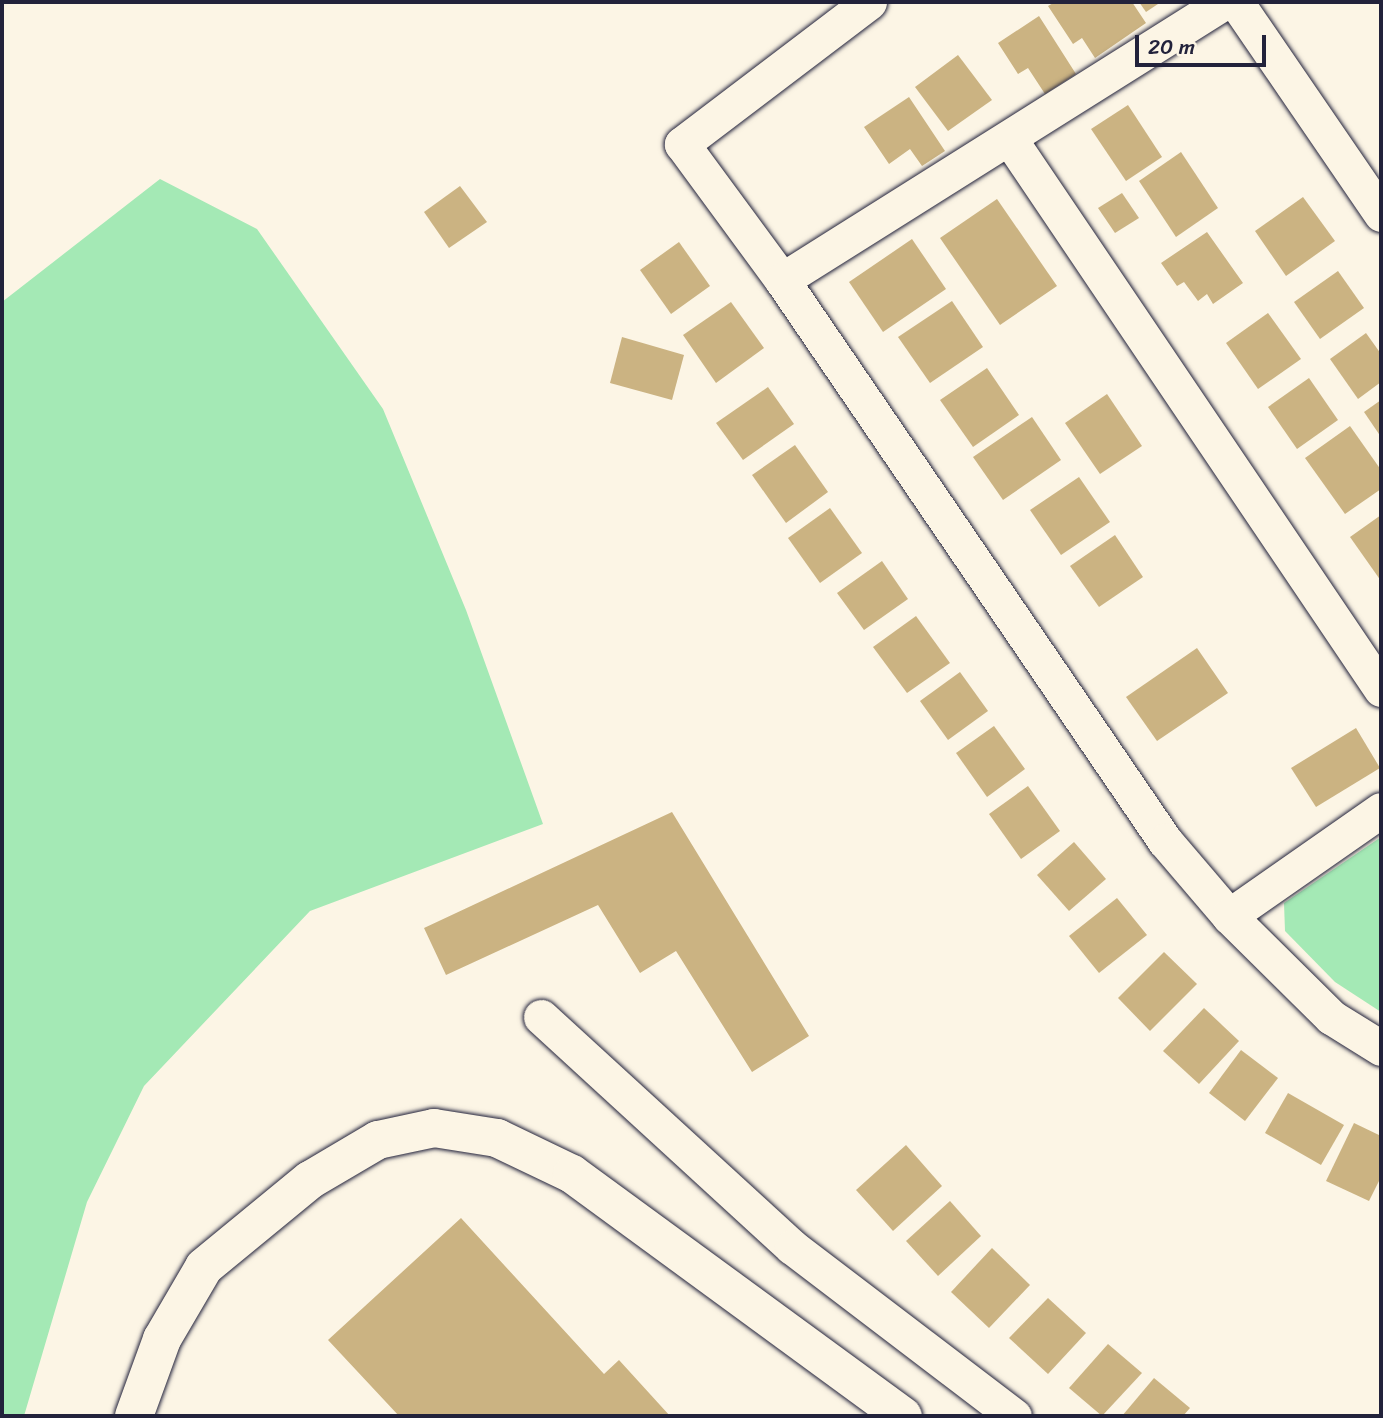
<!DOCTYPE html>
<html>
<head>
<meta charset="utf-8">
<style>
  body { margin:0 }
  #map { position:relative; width:1383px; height:1418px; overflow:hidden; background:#fcf5e5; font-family:Sriracha,sans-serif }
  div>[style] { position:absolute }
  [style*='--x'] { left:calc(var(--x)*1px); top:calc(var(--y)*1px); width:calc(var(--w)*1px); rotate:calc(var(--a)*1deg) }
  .green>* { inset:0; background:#a4e9b5 }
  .building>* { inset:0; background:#cbb382 }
  .roads { filter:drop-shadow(0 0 2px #22223b) drop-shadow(0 0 2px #22223b) }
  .minor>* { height:35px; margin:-17.5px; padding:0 17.5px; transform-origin:17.5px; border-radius:17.5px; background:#fcf5e5 }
  .tertiary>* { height:38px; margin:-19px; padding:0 19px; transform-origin:19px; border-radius:19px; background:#fcf5e5 }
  span { translate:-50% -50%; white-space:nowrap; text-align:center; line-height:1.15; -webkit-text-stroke:5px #fcf5e5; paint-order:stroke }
  .frame { position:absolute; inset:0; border:4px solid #22223b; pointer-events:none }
  .scale { position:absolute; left:1135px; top:35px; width:131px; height:32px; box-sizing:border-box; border:4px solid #22223b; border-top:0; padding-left:9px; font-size:21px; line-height:24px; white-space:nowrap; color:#22223b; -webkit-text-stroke:5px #fcf5e5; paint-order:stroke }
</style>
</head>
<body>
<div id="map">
  <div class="green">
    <div style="clip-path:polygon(160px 179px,257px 229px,383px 409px,466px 610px,543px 824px,310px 911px,144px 1086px,87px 1202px,24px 1416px,2px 1416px,2px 302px)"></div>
    <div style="clip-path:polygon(1381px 837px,1381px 1012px,1335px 982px,1285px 931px,1284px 903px)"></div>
  </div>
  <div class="building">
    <div style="clip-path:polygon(1055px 2px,1132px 2px,1146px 23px,1095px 58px,1082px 38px,1073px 44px,1048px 6px)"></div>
    <div style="clip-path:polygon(1139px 2px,1161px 2px,1146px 12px)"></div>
    <div style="clip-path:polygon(1039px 16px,1076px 74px,1045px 94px,1028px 68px,1018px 74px,998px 43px)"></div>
    <div style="clip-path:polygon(958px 55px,992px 100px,948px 131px,915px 87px)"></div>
    <div style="clip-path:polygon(909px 97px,945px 151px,922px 166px,910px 149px,889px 164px,864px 127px)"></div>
    <div style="clip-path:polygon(1128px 105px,1162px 157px,1126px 181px,1091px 129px)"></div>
    <div style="clip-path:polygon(1181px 152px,1218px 208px,1176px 237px,1139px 181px)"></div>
    <div style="clip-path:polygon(460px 186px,487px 222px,449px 248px,424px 212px)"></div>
    <div style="clip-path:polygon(1122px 193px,1139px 218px,1115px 233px,1098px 208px)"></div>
    <div style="clip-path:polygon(1303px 197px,1335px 241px,1286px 276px,1255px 231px)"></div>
    <div style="clip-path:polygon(997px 199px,1057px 286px,1000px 325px,940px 238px)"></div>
    <div style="clip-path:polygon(1207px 232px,1243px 283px,1213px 304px,1207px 294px,1198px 301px,1184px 282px,1177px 286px,1161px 263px)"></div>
    <div style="clip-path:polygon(912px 239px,946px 289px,883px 332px,849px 282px)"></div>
    <div style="clip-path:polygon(679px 242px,710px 286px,671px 314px,640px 270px)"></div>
    <div style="clip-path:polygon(1338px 271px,1364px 308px,1320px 339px,1294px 302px)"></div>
    <div style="clip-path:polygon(952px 301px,983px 347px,930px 383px,898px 337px)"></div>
    <div style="clip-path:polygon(731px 302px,764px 348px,716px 383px,683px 335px)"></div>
    <div style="clip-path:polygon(1268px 313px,1301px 359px,1258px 389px,1226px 343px)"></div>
    <div style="clip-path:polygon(1366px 333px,1381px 354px,1381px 382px,1358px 399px,1330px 359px)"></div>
    <div style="clip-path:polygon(622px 337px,684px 355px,672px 400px,610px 383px)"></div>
    <div style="clip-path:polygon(987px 368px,1019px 415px,973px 447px,940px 400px)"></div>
    <div style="clip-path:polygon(1309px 378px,1338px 420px,1297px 449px,1268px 407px)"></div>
    <div style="clip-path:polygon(768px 387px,794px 424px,743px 460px,716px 423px)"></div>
    <div style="clip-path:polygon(1107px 394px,1142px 446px,1100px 474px,1065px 423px)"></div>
    <div style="clip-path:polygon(1381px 400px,1381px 437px,1364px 412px)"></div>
    <div style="clip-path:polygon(1032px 417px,1061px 460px,1003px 500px,973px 457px)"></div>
    <div style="clip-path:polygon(1350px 426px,1381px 470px,1381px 489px,1345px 514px,1305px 458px)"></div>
    <div style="clip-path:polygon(795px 445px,828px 492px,786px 523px,752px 475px)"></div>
    <div style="clip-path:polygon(1079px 477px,1110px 522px,1061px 555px,1030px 510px)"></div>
    <div style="clip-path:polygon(830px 508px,862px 553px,820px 583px,788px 538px)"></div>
    <div style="clip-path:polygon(1381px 515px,1381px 581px,1350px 537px)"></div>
    <div style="clip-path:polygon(1115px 535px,1143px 577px,1099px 607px,1070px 566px)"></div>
    <div style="clip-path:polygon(882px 561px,908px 599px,864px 630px,837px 593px)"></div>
    <div style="clip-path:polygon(916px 616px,950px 663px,907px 693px,873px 647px)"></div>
    <div style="clip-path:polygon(1197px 648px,1228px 693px,1157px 741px,1126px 697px)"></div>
    <div style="clip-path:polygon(960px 672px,988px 711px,948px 740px,920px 701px)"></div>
    <div style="clip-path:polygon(994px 726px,1025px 769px,987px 797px,956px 753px)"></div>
    <div style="clip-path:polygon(1356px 728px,1380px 768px,1316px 807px,1291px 768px)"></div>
    <div style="clip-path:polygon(1028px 786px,1060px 831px,1021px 859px,989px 814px)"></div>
    <div style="clip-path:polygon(672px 812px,809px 1036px,752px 1072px,676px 951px,640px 973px,598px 905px,446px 975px,424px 928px)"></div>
    <div style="clip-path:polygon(1074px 842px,1106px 879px,1069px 911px,1037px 875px)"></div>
    <div style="clip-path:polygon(1117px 898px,1147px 935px,1099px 973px,1069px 936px)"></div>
    <div style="clip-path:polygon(1164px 952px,1197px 984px,1150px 1031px,1118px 998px)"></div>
    <div style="clip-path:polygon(1204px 1008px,1239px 1041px,1199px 1084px,1163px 1051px)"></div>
    <div style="clip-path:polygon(1241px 1050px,1278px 1078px,1245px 1121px,1209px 1093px)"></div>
    <div style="clip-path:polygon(1288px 1093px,1344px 1125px,1321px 1165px,1265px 1133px)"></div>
    <div style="clip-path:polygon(1354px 1123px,1381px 1136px,1381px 1177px,1369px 1201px,1326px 1181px)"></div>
    <div style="clip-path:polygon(906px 1145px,942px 1186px,893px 1231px,856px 1190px)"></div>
    <div style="clip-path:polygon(950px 1201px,981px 1236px,938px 1276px,906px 1241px)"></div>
    <div style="clip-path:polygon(461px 1218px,604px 1374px,619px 1360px,670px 1416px,399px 1416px,328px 1340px)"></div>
    <div style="clip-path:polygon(992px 1248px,1030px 1285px,989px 1328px,951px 1292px)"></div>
    <div style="clip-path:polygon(1048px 1298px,1086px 1333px,1048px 1374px,1009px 1338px)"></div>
    <div style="clip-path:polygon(1108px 1344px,1142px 1373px,1102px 1416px,1069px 1388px)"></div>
    <div style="clip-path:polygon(1154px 1378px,1190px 1408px,1183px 1416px,1122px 1416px)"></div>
  </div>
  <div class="roads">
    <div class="minor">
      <div style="--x:869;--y:2;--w:235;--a:142.8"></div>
      <div style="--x:682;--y:144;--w:169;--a:53.7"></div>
      <div style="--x:782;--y:280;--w:679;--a:55.68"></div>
      <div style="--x:1165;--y:841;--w:99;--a:49.5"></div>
      <div style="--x:1229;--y:916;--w:144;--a:44.7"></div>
      <div style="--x:1331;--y:1017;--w:59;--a:31.8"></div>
      <div style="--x:1236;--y:2;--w:257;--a:55.6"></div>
      <div style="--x:1009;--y:138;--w:665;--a:55.98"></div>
      <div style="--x:782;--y:280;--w:522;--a:-32.17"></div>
      <div style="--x:1229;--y:916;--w:185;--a:-34.9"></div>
      <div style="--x:541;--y:1017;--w:340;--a:42.5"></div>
      <div style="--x:792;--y:1247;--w:279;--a:37.3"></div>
    </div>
    <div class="tertiary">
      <div style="--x:134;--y:1416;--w:82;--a:-70"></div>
      <div style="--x:162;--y:1339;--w:83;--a:-59.7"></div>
      <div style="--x:204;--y:1267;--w:137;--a:-39.4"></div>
      <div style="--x:310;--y:1180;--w:79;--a:-30.5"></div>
      <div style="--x:378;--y:1140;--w:57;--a:-12.1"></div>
      <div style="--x:434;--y:1128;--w:64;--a:9"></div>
      <div style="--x:497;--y:1138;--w:83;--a:25.6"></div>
      <div style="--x:572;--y:1174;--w:410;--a:36.2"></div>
    </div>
  </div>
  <div class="frame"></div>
  <div class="scale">20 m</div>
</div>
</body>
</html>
